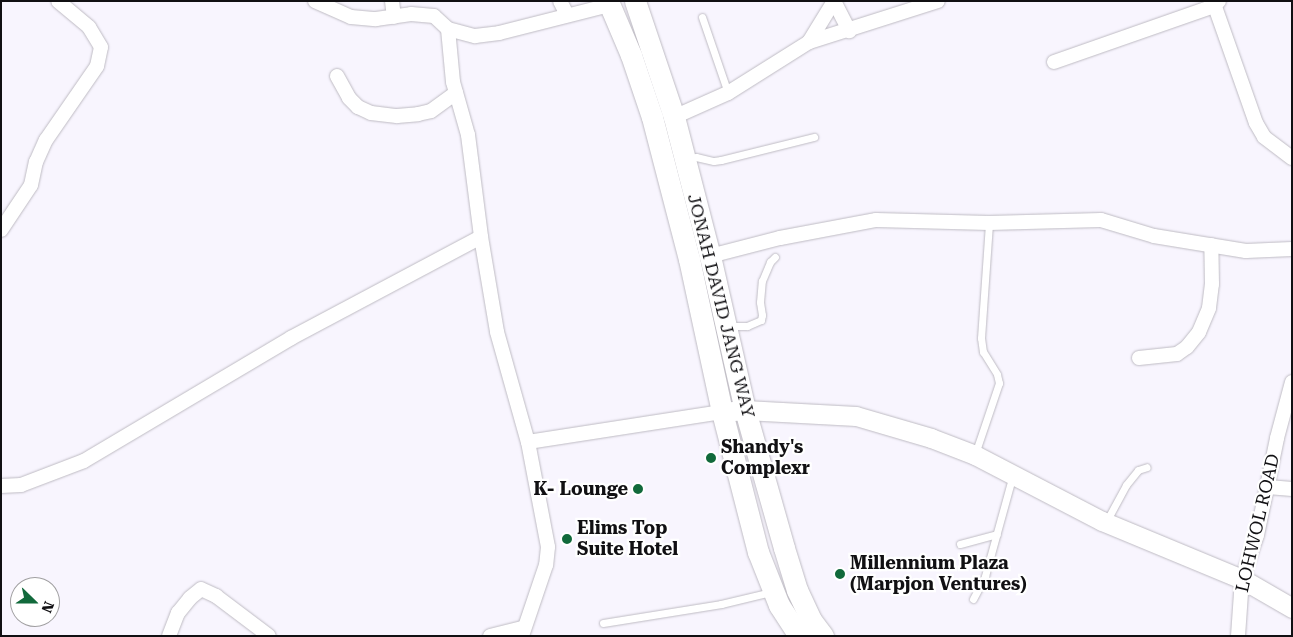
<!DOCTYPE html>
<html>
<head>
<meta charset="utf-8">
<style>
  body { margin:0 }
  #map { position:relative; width:1293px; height:637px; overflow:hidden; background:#f8f5fe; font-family:"Roboto Serif",serif }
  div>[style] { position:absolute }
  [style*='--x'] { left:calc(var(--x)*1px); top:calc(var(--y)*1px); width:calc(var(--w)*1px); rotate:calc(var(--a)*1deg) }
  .roads { filter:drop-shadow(0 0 1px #bebbc3) drop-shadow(0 0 1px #bebbc3) }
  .lane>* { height:7px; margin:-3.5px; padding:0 3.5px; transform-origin:3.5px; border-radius:3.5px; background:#fff }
  .street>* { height:14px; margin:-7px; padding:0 7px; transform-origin:7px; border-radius:7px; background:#fff }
  .secondary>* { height:19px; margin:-9.5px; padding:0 9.5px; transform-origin:9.5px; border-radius:9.5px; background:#fff }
  .primary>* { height:21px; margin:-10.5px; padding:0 10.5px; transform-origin:10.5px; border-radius:10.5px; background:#fff }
  .dots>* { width:14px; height:14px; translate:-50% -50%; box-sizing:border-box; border:2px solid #fff; border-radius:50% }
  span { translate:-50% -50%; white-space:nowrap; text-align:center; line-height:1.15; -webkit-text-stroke:4.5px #fff; paint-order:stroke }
  .street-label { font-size:18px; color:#111013 }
  .poi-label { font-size:18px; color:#111013; font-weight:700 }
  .left { translate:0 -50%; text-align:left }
  .right { translate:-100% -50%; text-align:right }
  .frame { position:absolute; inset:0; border:2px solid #111013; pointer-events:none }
  .north { position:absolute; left:10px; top:577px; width:50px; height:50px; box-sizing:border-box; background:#fff; border:1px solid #a09fa1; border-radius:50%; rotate:112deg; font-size:14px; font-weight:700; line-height:20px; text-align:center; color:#111013 }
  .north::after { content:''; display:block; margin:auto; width:18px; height:22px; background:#11693b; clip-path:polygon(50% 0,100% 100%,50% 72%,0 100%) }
</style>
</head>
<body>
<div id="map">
  <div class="roads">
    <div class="lane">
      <div style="--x:702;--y:17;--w:80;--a:71.1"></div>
      <div style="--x:686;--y:159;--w:10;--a:-11"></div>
      <div style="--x:696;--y:157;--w:18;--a:13"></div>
      <div style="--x:714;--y:161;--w:7;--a:-8"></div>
      <div style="--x:721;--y:160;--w:96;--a:-13.9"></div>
      <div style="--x:729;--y:326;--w:18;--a:0"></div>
      <div style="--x:747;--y:326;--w:15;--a:-23"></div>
      <div style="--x:761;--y:320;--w:5;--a:-79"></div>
      <div style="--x:762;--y:315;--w:13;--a:-99"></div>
      <div style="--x:760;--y:302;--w:21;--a:-85"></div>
      <div style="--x:762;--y:281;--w:21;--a:-67"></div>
      <div style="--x:770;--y:262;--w:7;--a:-45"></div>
      <div style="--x:975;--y:454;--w:75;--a:-71.3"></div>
      <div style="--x:999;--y:383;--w:9;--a:-103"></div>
      <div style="--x:997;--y:374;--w:26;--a:-122"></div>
      <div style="--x:983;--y:352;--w:14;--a:-98"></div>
      <div style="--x:981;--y:338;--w:115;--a:-86"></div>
      <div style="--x:1106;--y:522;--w:42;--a:-61.6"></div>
      <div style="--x:1126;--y:485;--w:19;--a:-51"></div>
      <div style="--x:1138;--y:470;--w:9;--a:-18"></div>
      <div style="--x:960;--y:544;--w:38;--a:-15"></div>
      <div style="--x:973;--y:599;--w:26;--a:-62"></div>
      <div style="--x:985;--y:576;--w:106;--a:-74.6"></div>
      <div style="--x:603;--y:623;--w:120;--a:-9.1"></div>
      <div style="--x:721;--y:604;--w:51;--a:-13.5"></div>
    </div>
    <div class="street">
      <div style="--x:315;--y:1;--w:39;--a:24"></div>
      <div style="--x:351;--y:17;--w:25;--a:5"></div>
      <div style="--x:376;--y:19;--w:35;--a:-8"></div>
      <div style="--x:411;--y:14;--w:23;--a:5"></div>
      <div style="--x:434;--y:16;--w:19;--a:43"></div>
      <div style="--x:448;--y:29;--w:28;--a:15"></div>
      <div style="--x:475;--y:36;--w:24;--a:-7"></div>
      <div style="--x:499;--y:33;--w:114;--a:-14.2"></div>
      <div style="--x:392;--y:1;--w:16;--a:83"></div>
      <div style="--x:560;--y:1;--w:16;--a:63"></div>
      <div style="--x:834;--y:1;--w:34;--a:63"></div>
      <div style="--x:1213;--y:1;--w:129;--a:70.6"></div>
      <div style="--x:1256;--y:123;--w:16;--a:60"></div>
      <div style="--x:1264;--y:137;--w:35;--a:37"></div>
      <div style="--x:448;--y:29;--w:53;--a:84.6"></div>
      <div style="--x:453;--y:82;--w:55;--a:74.2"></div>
      <div style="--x:468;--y:135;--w:103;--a:82.7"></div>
      <div style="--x:481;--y:237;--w:96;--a:80.4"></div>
      <div style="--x:497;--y:332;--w:114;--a:74.3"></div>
      <div style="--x:528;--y:442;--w:107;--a:79.2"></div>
      <div style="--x:548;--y:547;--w:18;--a:96"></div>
      <div style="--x:546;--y:565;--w:75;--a:108.7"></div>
      <div style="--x:809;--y:42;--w:48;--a:-58.6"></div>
      <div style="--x:1054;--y:62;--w:170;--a:-19.3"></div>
      <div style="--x:1214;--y:6;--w:7;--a:-45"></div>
      <div style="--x:337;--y:76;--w:25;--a:61"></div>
      <div style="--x:349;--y:98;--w:13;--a:45"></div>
      <div style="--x:358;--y:107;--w:14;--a:25"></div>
      <div style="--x:371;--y:113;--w:26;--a:7"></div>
      <div style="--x:397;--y:116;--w:21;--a:-5"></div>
      <div style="--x:418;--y:114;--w:13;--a:-13"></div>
      <div style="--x:431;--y:111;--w:31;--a:-36"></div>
      <div style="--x:674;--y:117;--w:59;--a:-24"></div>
      <div style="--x:728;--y:93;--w:96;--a:-32.2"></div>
      <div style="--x:809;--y:42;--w:135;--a:-17.6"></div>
      <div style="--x:1;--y:230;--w:54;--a:-56.3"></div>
      <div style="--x:31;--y:185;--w:24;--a:-78"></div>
      <div style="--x:36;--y:162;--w:24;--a:-66"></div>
      <div style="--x:46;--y:140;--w:90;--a:-55.4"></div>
      <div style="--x:97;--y:66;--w:19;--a:-78"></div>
      <div style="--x:101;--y:47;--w:23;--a:-121"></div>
      <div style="--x:89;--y:27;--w:40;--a:-140"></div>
      <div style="--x:710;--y:256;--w:72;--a:-14.4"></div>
      <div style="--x:780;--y:238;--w:98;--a:-10.6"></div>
      <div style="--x:876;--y:220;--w:113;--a:1.5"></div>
      <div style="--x:989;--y:223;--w:112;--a:-1.5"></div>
      <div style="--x:1101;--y:220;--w:55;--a:16.8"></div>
      <div style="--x:1154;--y:236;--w:93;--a:9.3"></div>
      <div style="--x:1246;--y:251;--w:46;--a:-2.5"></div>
      <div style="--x:1139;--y:358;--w:38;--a:-6"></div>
      <div style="--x:1177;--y:354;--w:12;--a:-35"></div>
      <div style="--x:1187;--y:347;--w:19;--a:-51"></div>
      <div style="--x:1199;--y:332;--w:26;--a:-67"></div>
      <div style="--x:1209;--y:308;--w:24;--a:-83"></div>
      <div style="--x:1212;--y:284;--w:39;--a:-91"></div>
      <div style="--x:528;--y:442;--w:196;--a:-8.8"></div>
      <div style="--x:1;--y:486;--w:20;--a:-3"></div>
      <div style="--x:21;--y:485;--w:67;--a:-20.9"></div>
      <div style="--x:84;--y:461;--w:241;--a:-30.7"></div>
      <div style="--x:291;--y:338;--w:215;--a:-28"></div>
      <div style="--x:1268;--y:487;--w:24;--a:5"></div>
      <div style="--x:169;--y:636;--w:25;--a:-69"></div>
      <div style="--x:178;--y:613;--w:19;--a:-51"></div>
      <div style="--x:190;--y:598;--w:14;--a:-39"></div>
      <div style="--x:201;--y:589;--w:17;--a:25"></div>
      <div style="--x:216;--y:596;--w:66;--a:37"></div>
      <div style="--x:490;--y:636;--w:33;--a:-14"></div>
      <div style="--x:1238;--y:636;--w:57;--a:-86"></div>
      <div style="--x:1242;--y:579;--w:46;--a:-71.2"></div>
      <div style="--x:1257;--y:535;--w:99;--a:-78.3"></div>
      <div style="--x:1277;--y:438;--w:58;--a:-75"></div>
    </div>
    <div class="secondary">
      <div style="--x:722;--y:412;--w:23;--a:-5"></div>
      <div style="--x:745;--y:410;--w:111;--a:3.1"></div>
      <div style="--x:856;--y:416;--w:78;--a:16.3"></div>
      <div style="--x:931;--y:438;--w:47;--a:21.1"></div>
      <div style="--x:975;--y:455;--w:143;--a:27.5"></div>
      <div style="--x:1102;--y:521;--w:152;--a:22.5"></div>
      <div style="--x:1242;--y:579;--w:58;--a:30.1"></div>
    </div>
    <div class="primary">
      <div style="--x:608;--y:1;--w:59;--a:66.9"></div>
      <div style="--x:631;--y:55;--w:65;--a:71.3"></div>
      <div style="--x:652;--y:117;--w:147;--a:75.4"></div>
      <div style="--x:689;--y:259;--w:157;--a:77.8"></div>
      <div style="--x:722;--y:412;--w:145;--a:75.6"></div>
      <div style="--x:758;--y:552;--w:57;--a:68.4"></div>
      <div style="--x:779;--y:605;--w:37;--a:57"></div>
      <div style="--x:635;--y:1;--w:122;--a:71.4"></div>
      <div style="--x:674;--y:117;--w:144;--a:75.5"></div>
      <div style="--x:710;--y:256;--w:158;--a:77.2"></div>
      <div style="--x:745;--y:410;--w:143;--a:74.2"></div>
      <div style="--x:784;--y:548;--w:44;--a:72.8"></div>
      <div style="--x:797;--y:590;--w:33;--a:65"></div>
      <div style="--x:811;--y:620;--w:20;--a:53"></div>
    </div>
  </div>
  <div class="dots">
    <div style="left:711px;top:458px;background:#11693b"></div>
    <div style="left:638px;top:489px;background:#11693b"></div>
    <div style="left:567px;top:539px;background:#11693b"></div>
    <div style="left:840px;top:574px;background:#11693b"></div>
  </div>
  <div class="street-label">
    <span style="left:721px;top:306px;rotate:76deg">JONAH DAVID JANG WAY</span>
    <span style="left:1258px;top:523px;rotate:-77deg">LOHWOL ROAD</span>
  </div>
  <div class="poi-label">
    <span class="left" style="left:721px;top:458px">Shandy's<br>Complexr</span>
    <span class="right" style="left:628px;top:489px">K- Lounge</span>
    <span class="left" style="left:577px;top:539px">Elims Top<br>Suite Hotel</span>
    <span class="left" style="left:850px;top:574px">Millennium Plaza<br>(Marpjon Ventures)</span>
  </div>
  <div class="frame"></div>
  <div class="north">N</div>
</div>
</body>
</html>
